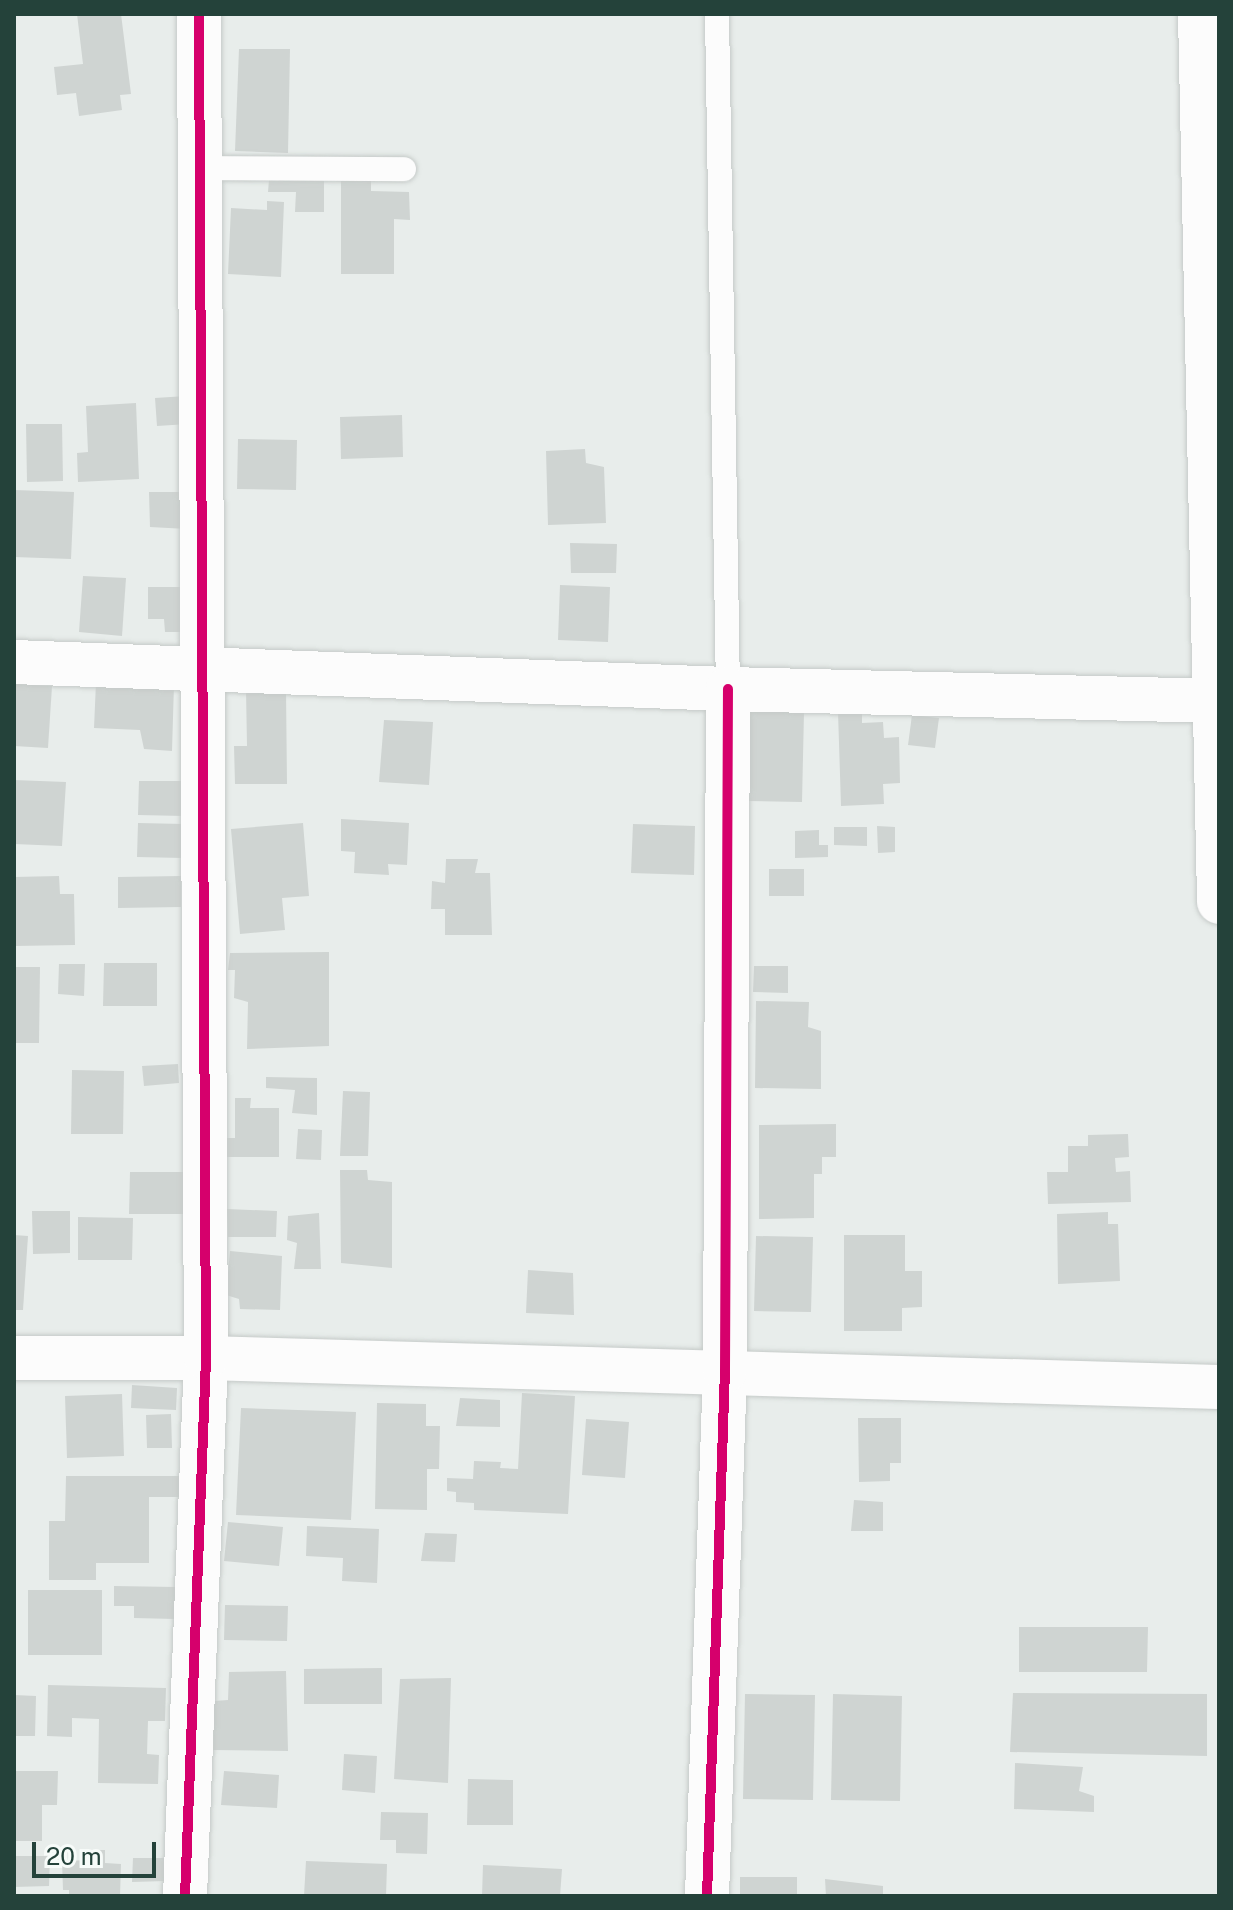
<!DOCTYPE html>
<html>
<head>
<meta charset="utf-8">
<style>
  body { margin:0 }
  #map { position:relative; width:1233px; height:1910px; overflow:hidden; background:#e8edeb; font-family:"Public Sans",sans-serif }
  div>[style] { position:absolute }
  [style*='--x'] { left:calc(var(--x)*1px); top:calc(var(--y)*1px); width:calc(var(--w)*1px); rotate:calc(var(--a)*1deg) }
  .building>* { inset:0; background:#cfd4d2 }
  .roads { filter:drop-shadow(0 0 2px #c5cac8) drop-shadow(0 0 2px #c5cac8) }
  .lane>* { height:24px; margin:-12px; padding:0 12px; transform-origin:12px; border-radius:12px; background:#fcfcfc }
  .street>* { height:44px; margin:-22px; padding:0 22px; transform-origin:22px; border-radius:22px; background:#fcfcfc }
  .cycleway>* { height:10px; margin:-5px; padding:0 5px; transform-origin:5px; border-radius:5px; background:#d6006c }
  span { translate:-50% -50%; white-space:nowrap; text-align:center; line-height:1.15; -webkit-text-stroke:6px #f7fbf9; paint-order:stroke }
  .frame { position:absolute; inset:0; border:16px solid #24423a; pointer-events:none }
  .scale { position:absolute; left:32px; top:1842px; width:124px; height:36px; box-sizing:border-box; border:4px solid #24423a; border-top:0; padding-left:10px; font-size:24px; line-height:28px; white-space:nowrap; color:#24423a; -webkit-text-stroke:6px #f7fbf9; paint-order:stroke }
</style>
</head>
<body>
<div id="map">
  <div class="building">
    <div style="clip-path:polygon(77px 14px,121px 14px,131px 94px,120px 95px,122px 110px,79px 116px,76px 93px,57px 95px,54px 67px,83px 64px)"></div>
    <div style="clip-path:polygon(239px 49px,290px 49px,288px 153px,235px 151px)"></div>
    <div style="clip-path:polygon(269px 180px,324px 180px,324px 212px,295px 212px,296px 192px,268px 192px)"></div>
    <div style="clip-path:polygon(341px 181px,371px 181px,371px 191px,409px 192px,410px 220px,394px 219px,394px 274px,341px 274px)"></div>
    <div style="clip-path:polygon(267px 201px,284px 202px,281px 277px,228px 274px,231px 208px,267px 210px)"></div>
    <div style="clip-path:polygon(186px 396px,188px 424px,157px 426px,155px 398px)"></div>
    <div style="clip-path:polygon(136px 403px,139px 479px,78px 482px,77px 453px,88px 452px,86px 406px)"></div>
    <div style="clip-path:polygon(402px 415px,403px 457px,341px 459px,340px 417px)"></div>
    <div style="clip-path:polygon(26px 424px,62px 424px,63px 481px,27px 482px)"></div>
    <div style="clip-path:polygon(238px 439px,297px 440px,296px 490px,237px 489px)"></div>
    <div style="clip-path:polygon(585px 449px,586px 463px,604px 467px,606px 523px,548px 525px,546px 451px)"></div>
    <div style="clip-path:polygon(14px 490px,74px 492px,71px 559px,14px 557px)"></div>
    <div style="clip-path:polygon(149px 492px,187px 492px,187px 529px,150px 527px)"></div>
    <div style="clip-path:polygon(570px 543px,617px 544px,616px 573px,571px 573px)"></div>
    <div style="clip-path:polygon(83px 576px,126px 578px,122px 636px,79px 632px)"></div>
    <div style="clip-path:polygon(560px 585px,610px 587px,608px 642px,558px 640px)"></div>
    <div style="clip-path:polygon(148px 587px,194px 587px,183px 632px,165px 632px,164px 619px,148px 619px)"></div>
    <div style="clip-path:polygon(96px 682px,174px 685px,172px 751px,144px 749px,140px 730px,94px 728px)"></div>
    <div style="clip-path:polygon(14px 684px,52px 686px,48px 748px,14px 746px)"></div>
    <div style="clip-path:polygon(246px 690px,286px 690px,287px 784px,235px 784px,234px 746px,247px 746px)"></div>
    <div style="clip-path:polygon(749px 711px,804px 712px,802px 802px,747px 801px)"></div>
    <div style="clip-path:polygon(862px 711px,862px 723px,883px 722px,884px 738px,899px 737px,900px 783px,883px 784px,884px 804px,841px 806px,838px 712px)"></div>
    <div style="clip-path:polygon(912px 715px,939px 718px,935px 748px,908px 745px)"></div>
    <div style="clip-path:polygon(384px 720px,433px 722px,429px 785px,379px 782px)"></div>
    <div style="clip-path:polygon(14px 780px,66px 782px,62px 846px,14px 844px)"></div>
    <div style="clip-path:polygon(139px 781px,184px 781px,184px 816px,138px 815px)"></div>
    <div style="clip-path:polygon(341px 819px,409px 823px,407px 865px,388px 864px,389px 875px,354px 873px,355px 852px,341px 851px)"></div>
    <div style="clip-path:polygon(138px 823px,184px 824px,183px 858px,137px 857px)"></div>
    <div style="clip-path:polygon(303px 823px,309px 896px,282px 898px,285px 930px,240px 934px,231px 829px)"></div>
    <div style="clip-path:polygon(633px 824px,695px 826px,694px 875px,631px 873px)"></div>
    <div style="clip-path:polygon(877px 826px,895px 827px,895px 852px,878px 853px)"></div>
    <div style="clip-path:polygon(834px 827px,867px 827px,867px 846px,834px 845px)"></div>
    <div style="clip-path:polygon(819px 830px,819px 845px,828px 845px,828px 857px,795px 858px,795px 831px)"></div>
    <div style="clip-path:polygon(446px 859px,478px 859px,475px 873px,490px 873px,492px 935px,445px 935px,445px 909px,431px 909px,432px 881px,445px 883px)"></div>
    <div style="clip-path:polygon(769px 869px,804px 869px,804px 896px,769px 896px)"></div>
    <div style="clip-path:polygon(59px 876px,60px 894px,74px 894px,75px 945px,14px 946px,14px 877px)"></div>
    <div style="clip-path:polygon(181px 876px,181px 907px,118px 908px,118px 877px)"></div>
    <div style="clip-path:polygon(329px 952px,329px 1046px,247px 1049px,248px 1002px,234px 998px,235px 970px,228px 970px,230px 953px)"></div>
    <div style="clip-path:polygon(104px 963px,157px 963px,157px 1006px,103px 1006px)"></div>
    <div style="clip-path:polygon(59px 964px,85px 964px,84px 996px,58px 994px)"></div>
    <div style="clip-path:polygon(754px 966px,788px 966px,788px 993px,753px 992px)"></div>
    <div style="clip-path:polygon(14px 967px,40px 967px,39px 1043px,14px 1043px)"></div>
    <div style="clip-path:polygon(756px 1001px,809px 1002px,808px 1027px,821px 1031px,821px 1089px,755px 1088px)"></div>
    <div style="clip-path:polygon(178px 1064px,179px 1083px,144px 1086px,142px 1066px)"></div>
    <div style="clip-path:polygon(72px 1070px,124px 1071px,123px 1134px,71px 1134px)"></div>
    <div style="clip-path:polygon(266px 1077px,317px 1078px,317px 1115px,292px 1113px,295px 1090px,266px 1088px)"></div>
    <div style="clip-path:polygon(343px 1091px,370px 1092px,368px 1156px,340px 1156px)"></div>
    <div style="clip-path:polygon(235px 1098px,251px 1098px,250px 1108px,279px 1108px,279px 1157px,222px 1157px,222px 1138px,235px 1138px)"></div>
    <div style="clip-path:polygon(836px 1124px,836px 1157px,822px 1157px,822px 1174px,814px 1174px,814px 1218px,759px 1219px,759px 1125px)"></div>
    <div style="clip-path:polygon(298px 1129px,322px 1130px,321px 1160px,296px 1159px)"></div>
    <div style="clip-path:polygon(1128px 1134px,1129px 1157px,1115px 1158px,1116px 1172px,1130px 1171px,1131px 1202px,1048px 1204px,1047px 1172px,1068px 1172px,1068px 1146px,1088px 1146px,1088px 1135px)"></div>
    <div style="clip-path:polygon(340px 1170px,367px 1170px,368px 1180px,392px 1182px,392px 1268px,341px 1263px)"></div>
    <div style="clip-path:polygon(130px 1172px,183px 1172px,183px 1214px,129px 1214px)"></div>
    <div style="clip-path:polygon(227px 1209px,277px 1211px,276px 1237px,228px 1237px)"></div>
    <div style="clip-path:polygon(32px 1211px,70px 1211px,70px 1253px,33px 1254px)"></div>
    <div style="clip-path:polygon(1108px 1212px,1108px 1224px,1118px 1224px,1120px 1281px,1058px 1284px,1057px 1214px)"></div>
    <div style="clip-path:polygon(319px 1213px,321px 1269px,294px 1269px,297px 1243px,287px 1240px,288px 1216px)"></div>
    <div style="clip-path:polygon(78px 1217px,133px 1218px,132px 1260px,78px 1260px)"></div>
    <div style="clip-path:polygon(14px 1235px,28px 1236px,23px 1310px,14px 1310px)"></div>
    <div style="clip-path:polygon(844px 1235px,905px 1235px,905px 1271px,922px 1271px,922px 1307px,902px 1308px,902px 1331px,844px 1331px)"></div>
    <div style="clip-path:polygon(756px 1236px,813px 1237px,811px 1312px,754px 1311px)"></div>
    <div style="clip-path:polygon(230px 1251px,282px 1256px,280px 1310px,240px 1309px,239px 1299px,226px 1295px)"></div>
    <div style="clip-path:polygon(528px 1270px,573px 1273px,574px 1315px,526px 1313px)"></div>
    <div style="clip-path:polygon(132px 1385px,177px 1388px,176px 1410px,131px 1408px)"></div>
    <div style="clip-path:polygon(522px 1393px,575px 1396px,568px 1514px,474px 1510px,474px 1503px,456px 1502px,456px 1492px,447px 1491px,447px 1478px,473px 1479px,474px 1461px,501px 1462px,500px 1468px,518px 1469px)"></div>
    <div style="clip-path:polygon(122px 1394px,124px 1456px,67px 1458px,65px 1396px)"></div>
    <div style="clip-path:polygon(460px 1398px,500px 1400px,500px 1427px,456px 1426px)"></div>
    <div style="clip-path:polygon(377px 1403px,426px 1404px,426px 1426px,440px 1426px,439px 1469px,427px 1469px,427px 1510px,375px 1509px)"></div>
    <div style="clip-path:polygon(241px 1408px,356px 1412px,351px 1520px,236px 1515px)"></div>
    <div style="clip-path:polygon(171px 1414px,172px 1448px,147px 1448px,146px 1415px)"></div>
    <div style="clip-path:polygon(858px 1418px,901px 1418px,901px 1463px,890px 1463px,890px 1481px,859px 1482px)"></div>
    <div style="clip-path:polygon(586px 1419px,629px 1422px,625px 1478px,582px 1475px)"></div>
    <div style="clip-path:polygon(66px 1476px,180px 1476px,180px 1497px,149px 1497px,149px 1563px,96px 1563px,96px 1580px,49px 1580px,49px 1521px,65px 1521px)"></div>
    <div style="clip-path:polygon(854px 1500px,883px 1502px,883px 1531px,851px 1531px)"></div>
    <div style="clip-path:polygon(228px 1522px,283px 1527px,279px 1566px,224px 1561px)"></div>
    <div style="clip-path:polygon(307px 1526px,379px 1529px,377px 1583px,342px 1581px,343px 1558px,306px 1556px)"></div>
    <div style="clip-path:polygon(425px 1533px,457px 1534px,455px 1562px,421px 1561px)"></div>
    <div style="clip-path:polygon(114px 1586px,176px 1587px,175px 1619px,134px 1618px,134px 1606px,114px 1606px)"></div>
    <div style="clip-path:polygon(28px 1590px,102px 1590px,102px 1655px,28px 1655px)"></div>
    <div style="clip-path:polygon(225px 1605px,288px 1606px,287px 1641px,224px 1640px)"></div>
    <div style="clip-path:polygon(1019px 1627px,1148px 1627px,1147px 1672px,1019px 1672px)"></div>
    <div style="clip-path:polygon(382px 1668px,382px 1704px,304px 1704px,304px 1669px)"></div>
    <div style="clip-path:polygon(286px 1671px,288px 1751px,213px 1750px,214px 1701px,228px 1700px,229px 1672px)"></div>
    <div style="clip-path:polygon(451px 1678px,448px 1783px,394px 1779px,400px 1679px)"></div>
    <div style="clip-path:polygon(48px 1685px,166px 1688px,165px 1721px,148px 1721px,147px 1754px,159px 1755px,158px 1784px,98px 1783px,99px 1719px,72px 1718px,72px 1737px,47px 1736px)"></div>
    <div style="clip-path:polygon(1013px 1693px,1207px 1694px,1207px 1756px,1010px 1752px)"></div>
    <div style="clip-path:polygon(745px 1694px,815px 1695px,813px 1800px,743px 1799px)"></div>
    <div style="clip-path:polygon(833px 1694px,902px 1696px,900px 1801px,831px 1800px)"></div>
    <div style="clip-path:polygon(14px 1695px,36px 1696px,35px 1736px,14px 1736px)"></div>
    <div style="clip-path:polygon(344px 1754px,377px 1756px,375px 1793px,342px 1790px)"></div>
    <div style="clip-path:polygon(1015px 1763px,1083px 1767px,1079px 1791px,1094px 1796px,1094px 1812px,1014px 1809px)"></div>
    <div style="clip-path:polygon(14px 1771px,58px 1771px,57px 1805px,42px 1805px,42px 1841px,14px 1841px)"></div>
    <div style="clip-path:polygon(224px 1771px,279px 1775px,277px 1808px,221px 1805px)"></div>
    <div style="clip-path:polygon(468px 1779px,513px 1780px,513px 1825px,467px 1825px)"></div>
    <div style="clip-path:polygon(381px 1812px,428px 1813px,427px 1854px,396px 1853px,396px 1840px,380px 1840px)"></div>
    <div style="clip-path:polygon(91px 1850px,105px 1850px,105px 1863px,121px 1864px,120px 1896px,69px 1896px,69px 1890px,63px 1890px,62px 1861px,91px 1860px)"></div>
    <div style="clip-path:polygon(14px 1856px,50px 1856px,49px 1886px,14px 1887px)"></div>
    <div style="clip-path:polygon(133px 1858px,164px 1858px,166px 1881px,132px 1882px)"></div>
    <div style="clip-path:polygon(306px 1861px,387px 1864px,386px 1896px,304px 1896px)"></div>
    <div style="clip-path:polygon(483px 1865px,562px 1869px,560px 1896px,482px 1896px)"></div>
    <div style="clip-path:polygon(740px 1877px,797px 1877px,797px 1896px,740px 1896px)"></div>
    <div style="clip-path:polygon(825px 1879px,883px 1886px,883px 1896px,826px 1896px)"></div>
  </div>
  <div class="roads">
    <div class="lane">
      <div style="--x:717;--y:14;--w:675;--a:89.07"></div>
      <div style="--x:200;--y:168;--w:204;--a:0.3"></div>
    </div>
    <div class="street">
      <div style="--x:1200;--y:14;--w:888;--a:88.77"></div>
      <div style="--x:14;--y:662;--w:715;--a:2.17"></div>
      <div style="--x:728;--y:689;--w:491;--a:1.4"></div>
      <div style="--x:14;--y:1358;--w:192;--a:0"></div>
      <div style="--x:206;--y:1358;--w:1013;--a:1.64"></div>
      <div style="--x:185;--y:1896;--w:538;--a:-87.76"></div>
      <div style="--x:206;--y:1358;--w:1344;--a:-90.3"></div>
      <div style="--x:707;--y:1896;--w:525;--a:-88.04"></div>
      <div style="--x:725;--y:1371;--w:682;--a:-89.75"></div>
    </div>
  </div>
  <div class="cycleway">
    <div style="--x:185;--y:1896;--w:538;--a:-87.76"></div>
    <div style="--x:206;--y:1358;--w:1344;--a:-90.3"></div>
    <div style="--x:707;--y:1896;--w:525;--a:-88.04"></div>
    <div style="--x:725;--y:1371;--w:682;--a:-89.75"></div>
  </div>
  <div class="frame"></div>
  <div class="scale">20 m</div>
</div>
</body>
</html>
